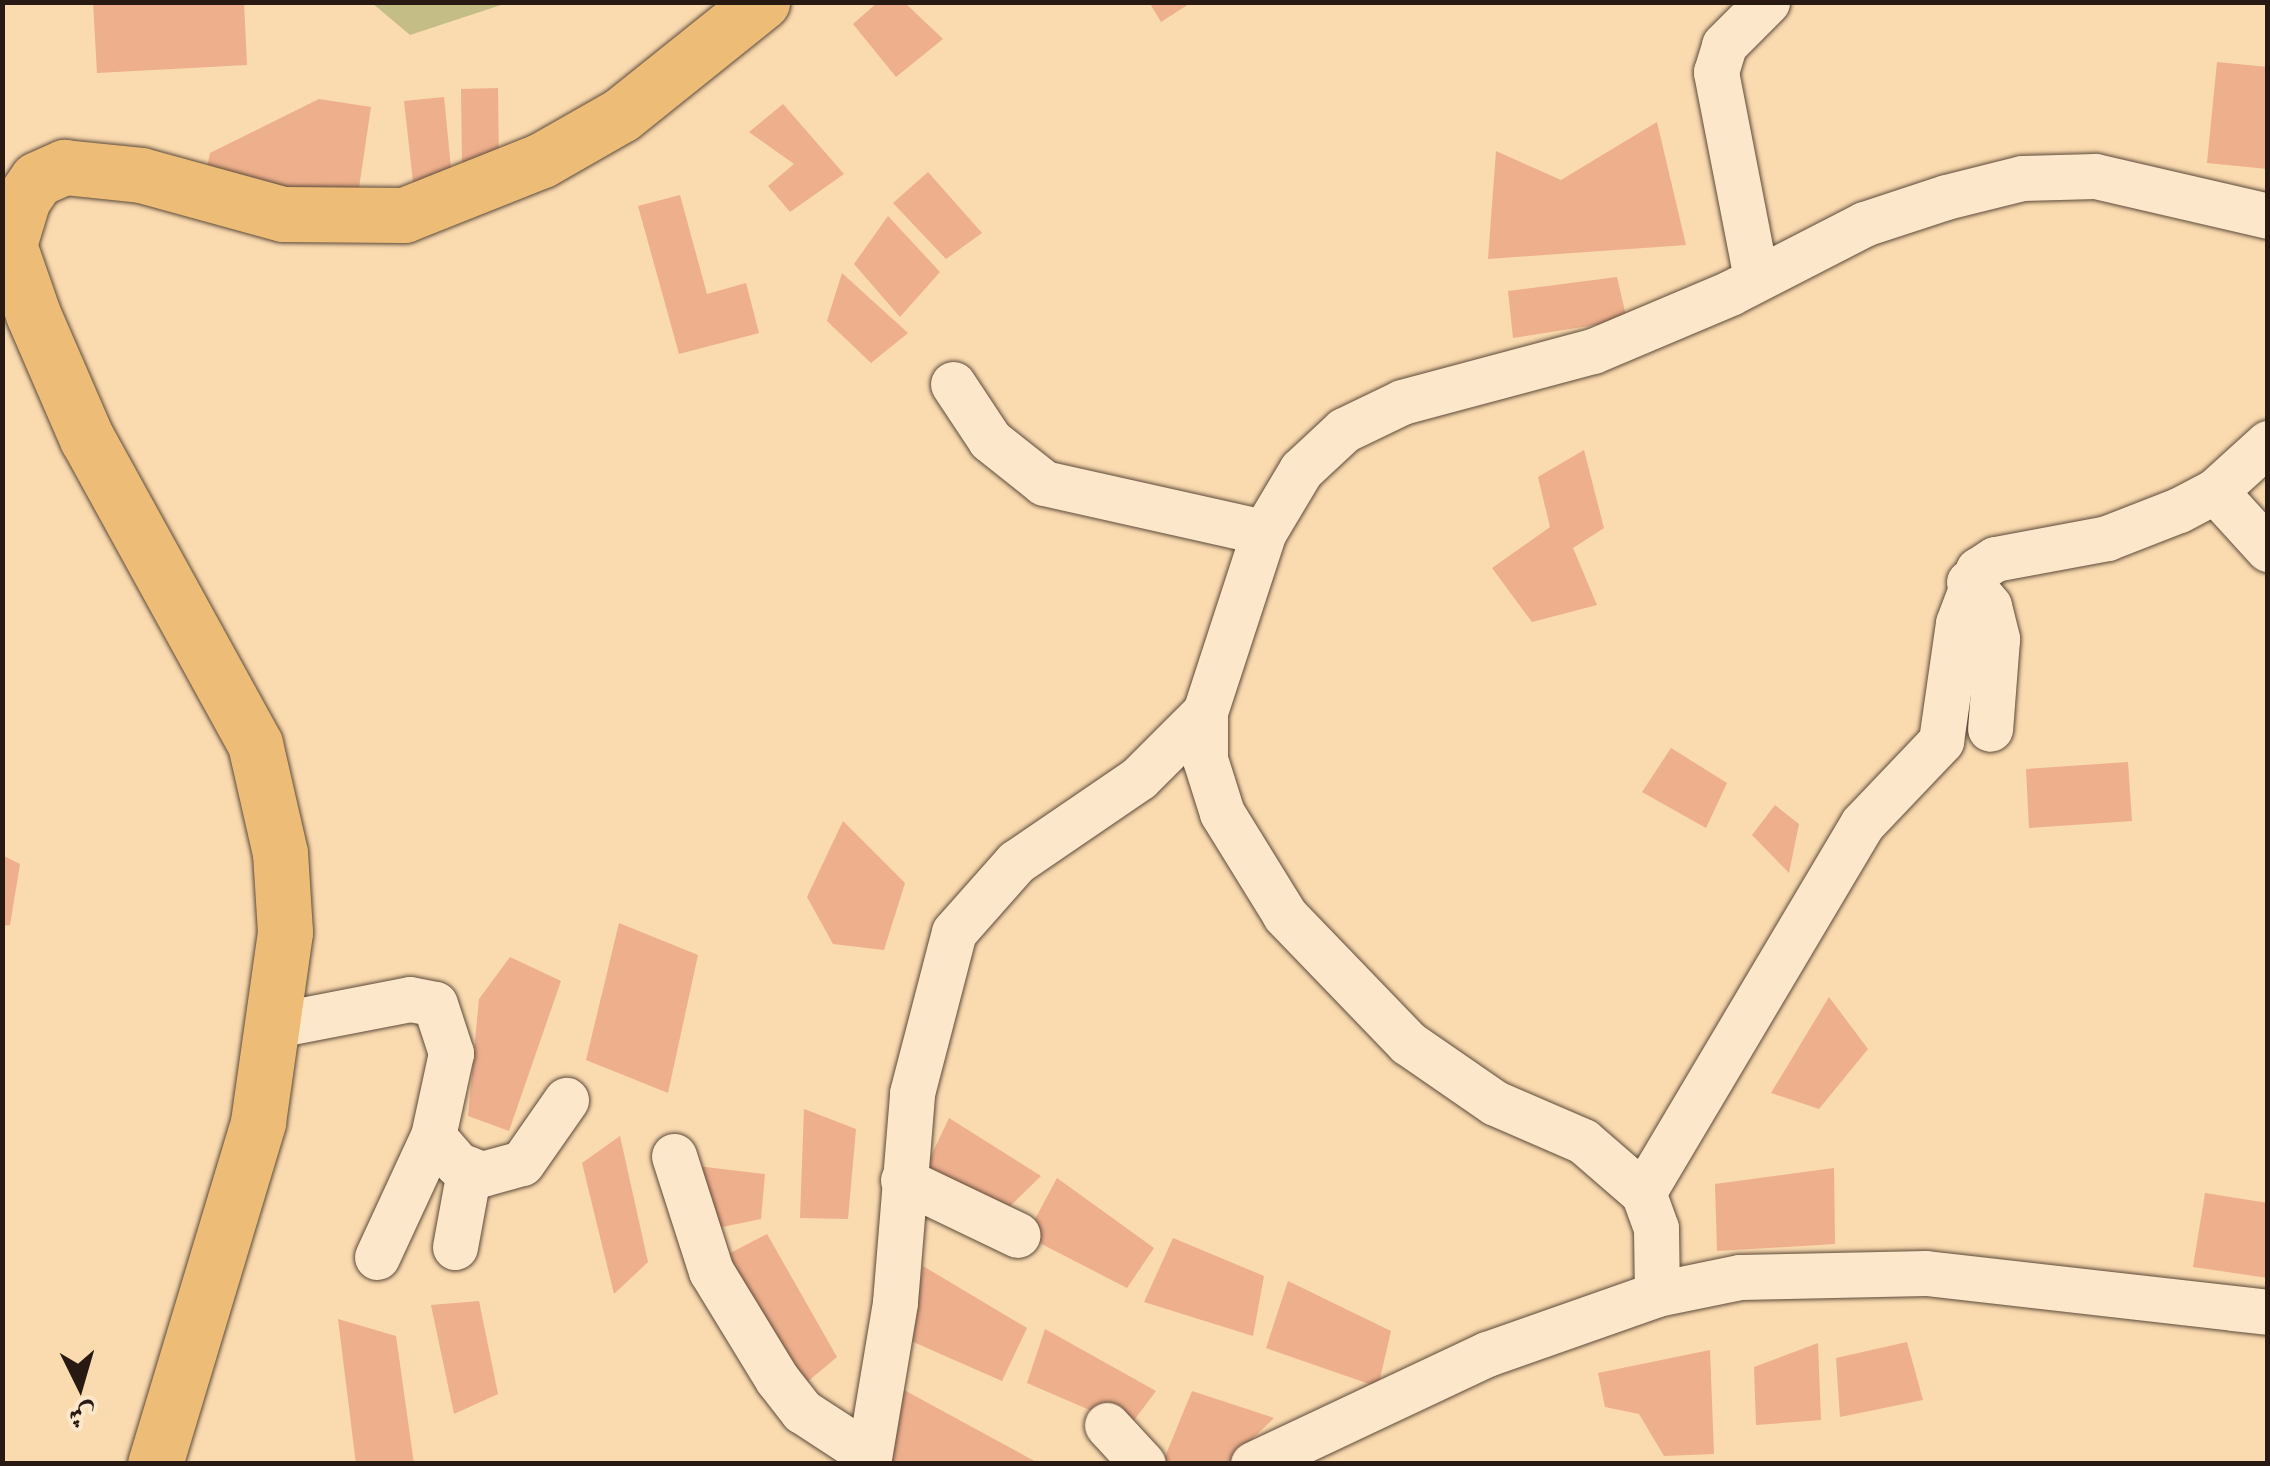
<!DOCTYPE html>
<html>
<head>
<meta charset="utf-8">
<style>
  body { margin:0 }
  #map { position:relative; width:2270px; height:1466px; overflow:hidden; background:#fadaaf; font-family:Cardo,Amiri,serif }
  div>[style] { position:absolute }
  [style*='--x'] { left:calc(var(--x)*1px); top:calc(var(--y)*1px); width:calc(var(--w)*1px); rotate:calc(var(--a)*1deg) }
  .green>* { inset:0; background:#c4be86 }
  .building>* { inset:0; background:#eeaf8c }
  .roads { filter:drop-shadow(0 0 2px #5c4a3a) drop-shadow(0 0 2px #5c4a3a) }
  .minor>* { height:45px; margin:-22.5px; padding:0 22.5px; transform-origin:22.5px; border-radius:22.5px; background:#fce7cb }
  .major>* { height:55px; margin:-27.5px; padding:0 27.5px; transform-origin:27.5px; border-radius:27.5px; background:#edbd78 }
  span { translate:-50% -50%; white-space:nowrap; text-align:center; line-height:1.15; -webkit-text-stroke:8px #fce7cb; paint-order:stroke }
  .frame { position:absolute; inset:0; border:5px solid #281a13; pointer-events:none }
  .north { position:absolute; left:30px; top:1336px; width:100px; height:100px; -webkit-text-stroke:8px #fce7cb; paint-order:stroke; rotate:175deg; font-size:28px; font-weight:700; line-height:40px; text-align:center; color:#281a13 }
  .north::after { content:''; display:block; margin:auto; width:35px; height:45px; background:#281a13; clip-path:polygon(50% 0,100% 100%,50% 72%,0 100%) }
</style>
</head>
<body>
<div id="map">
  <div class="green">
    <div style="clip-path:polygon(372px 3px,507px 3px,410px 35px)"></div>
  </div>
  <div class="building">
    <div style="clip-path:polygon(93px 2px,244px 2px,247px 65px,97px 73px)"></div>
    <div style="clip-path:polygon(878px 2px,904px 2px,943px 39px,896px 77px,853px 24px)"></div>
    <div style="clip-path:polygon(1149px 2px,1192px 2px,1161px 22px)"></div>
    <div style="clip-path:polygon(2217px 62px,2268px 67px,2268px 169px,2207px 163px)"></div>
    <div style="clip-path:polygon(498px 88px,499px 167px,462px 167px,461px 89px)"></div>
    <div style="clip-path:polygon(444px 97px,452px 178px,413px 182px,404px 101px)"></div>
    <div style="clip-path:polygon(319px 99px,371px 107px,357px 201px,205px 178px,210px 153px)"></div>
    <div style="clip-path:polygon(783px 104px,844px 174px,790px 212px,768px 186px,794px 164px,749px 132px)"></div>
    <div style="clip-path:polygon(1657px 122px,1686px 245px,1488px 259px,1496px 151px,1561px 180px)"></div>
    <div style="clip-path:polygon(928px 172px,982px 233px,946px 259px,893px 203px)"></div>
    <div style="clip-path:polygon(680px 195px,707px 294px,746px 283px,759px 333px,679px 354px,638px 206px)"></div>
    <div style="clip-path:polygon(888px 216px,940px 272px,900px 317px,854px 264px)"></div>
    <div style="clip-path:polygon(842px 273px,908px 333px,871px 363px,827px 321px)"></div>
    <div style="clip-path:polygon(1617px 277px,1627px 320px,1513px 338px,1508px 291px)"></div>
    <div style="clip-path:polygon(1584px 450px,1604px 528px,1573px 548px,1597px 605px,1532px 622px,1492px 568px,1550px 527px,1538px 477px)"></div>
    <div style="clip-path:polygon(1671px 748px,1727px 783px,1706px 828px,1642px 792px)"></div>
    <div style="clip-path:polygon(2128px 762px,2132px 821px,2029px 828px,2026px 769px)"></div>
    <div style="clip-path:polygon(1775px 805px,1799px 824px,1789px 873px,1752px 835px)"></div>
    <div style="clip-path:polygon(843px 821px,905px 883px,884px 950px,833px 944px,807px 897px)"></div>
    <div style="clip-path:polygon(2px 855px,20px 864px,10px 925px,2px 926px)"></div>
    <div style="clip-path:polygon(619px 923px,698px 955px,668px 1093px,586px 1060px)"></div>
    <div style="clip-path:polygon(510px 957px,561px 981px,509px 1131px,468px 1116px,479px 999px)"></div>
    <div style="clip-path:polygon(1829px 997px,1868px 1049px,1819px 1109px,1771px 1093px)"></div>
    <div style="clip-path:polygon(804px 1109px,856px 1129px,848px 1219px,800px 1218px)"></div>
    <div style="clip-path:polygon(949px 1118px,1041px 1176px,1003px 1213px,921px 1177px)"></div>
    <div style="clip-path:polygon(620px 1136px,648px 1262px,614px 1294px,582px 1163px)"></div>
    <div style="clip-path:polygon(689px 1165px,765px 1174px,761px 1219px,698px 1232px)"></div>
    <div style="clip-path:polygon(1834px 1168px,1835px 1244px,1717px 1251px,1715px 1184px)"></div>
    <div style="clip-path:polygon(1057px 1178px,1154px 1248px,1127px 1288px,1026px 1236px)"></div>
    <div style="clip-path:polygon(2205px 1193px,2268px 1203px,2268px 1278px,2193px 1267px)"></div>
    <div style="clip-path:polygon(767px 1234px,837px 1357px,795px 1392px,713px 1262px)"></div>
    <div style="clip-path:polygon(1173px 1238px,1264px 1276px,1253px 1336px,1144px 1302px)"></div>
    <div style="clip-path:polygon(923px 1266px,1027px 1328px,1002px 1381px,911px 1341px)"></div>
    <div style="clip-path:polygon(1288px 1281px,1391px 1331px,1378px 1387px,1266px 1348px)"></div>
    <div style="clip-path:polygon(479px 1301px,498px 1394px,454px 1414px,431px 1305px)"></div>
    <div style="clip-path:polygon(338px 1319px,396px 1336px,414px 1464px,356px 1464px)"></div>
    <div style="clip-path:polygon(1045px 1329px,1156px 1391px,1129px 1427px,1027px 1383px)"></div>
    <div style="clip-path:polygon(1907px 1342px,1923px 1400px,1840px 1417px,1836px 1358px)"></div>
    <div style="clip-path:polygon(1818px 1343px,1821px 1420px,1756px 1425px,1754px 1367px)"></div>
    <div style="clip-path:polygon(1710px 1350px,1714px 1454px,1664px 1456px,1639px 1414px,1605px 1407px,1598px 1373px)"></div>
    <div style="clip-path:polygon(904px 1390px,1040px 1464px,884px 1464px)"></div>
    <div style="clip-path:polygon(1192px 1391px,1274px 1418px,1226px 1464px,1162px 1464px)"></div>
  </div>
  <div class="roads">
    <div class="minor">
      <div style="--x:1756;--y:278;--w:210;--a:-101"></div>
      <div style="--x:1716;--y:72;--w:28;--a:-73"></div>
      <div style="--x:1724;--y:45;--w:61;--a:-45"></div>
      <div style="--x:953;--y:384;--w:67;--a:56.5"></div>
      <div style="--x:990;--y:440;--w:69;--a:38.5"></div>
      <div style="--x:1044;--y:483;--w:225;--a:12.6"></div>
      <div style="--x:2215;--y:491;--w:79;--a:47.6"></div>
      <div style="--x:1969;--y:582;--w:31;--a:50"></div>
      <div style="--x:1989;--y:606;--w:34;--a:76"></div>
      <div style="--x:1997;--y:639;--w:90;--a:94.4"></div>
      <div style="--x:276;--y:1025;--w:136;--a:-11"></div>
      <div style="--x:410;--y:999;--w:25;--a:11"></div>
      <div style="--x:435;--y:1004;--w:52;--a:71.9"></div>
      <div style="--x:451;--y:1053;--w:85;--a:102.2"></div>
      <div style="--x:433;--y:1136;--w:37;--a:49"></div>
      <div style="--x:457;--y:1164;--w:27;--a:22"></div>
      <div style="--x:482;--y:1174;--w:41;--a:-15.4"></div>
      <div style="--x:522;--y:1163;--w:77;--a:-55.1"></div>
      <div style="--x:674;--y:1156;--w:121;--a:72.2"></div>
      <div style="--x:711;--y:1271;--w:127;--a:58.6"></div>
      <div style="--x:777;--y:1379;--w:41;--a:52"></div>
      <div style="--x:802;--y:1411;--w:79;--a:33.1"></div>
      <div style="--x:903;--y:1180;--w:127;--a:25.6"></div>
      <div style="--x:1643;--y:1193;--w:429;--a:-59.3"></div>
      <div style="--x:1862;--y:824;--w:115;--a:-46.4"></div>
      <div style="--x:1941;--y:741;--w:119;--a:-81.8"></div>
      <div style="--x:1958;--y:623;--w:57;--a:-69.3"></div>
      <div style="--x:1978;--y:570;--w:20;--a:-33"></div>
      <div style="--x:1995;--y:559;--w:114;--a:-10.6"></div>
      <div style="--x:2107;--y:538;--w:77;--a:-21.3"></div>
      <div style="--x:2179;--y:510;--w:41;--a:-27.8"></div>
      <div style="--x:2215;--y:491;--w:72;--a:-42.2"></div>
      <div style="--x:455;--y:1247;--w:77;--a:-79.6"></div>
      <div style="--x:377;--y:1257;--w:133;--a:-65.2"></div>
      <div style="--x:1657;--y:1294;--w:66;--a:-90.9"></div>
      <div style="--x:1656;--y:1228;--w:37;--a:-110"></div>
      <div style="--x:1643;--y:1193;--w:79;--a:-139.1"></div>
      <div style="--x:1583;--y:1141;--w:96;--a:-156.6"></div>
      <div style="--x:1495;--y:1103;--w:106;--a:-145.4"></div>
      <div style="--x:1408;--y:1043;--w:178;--a:-133.9"></div>
      <div style="--x:1285;--y:915;--w:120;--a:-121.7"></div>
      <div style="--x:1222;--y:813;--w:57;--a:-107.5"></div>
      <div style="--x:1205;--y:759;--w:47;--a:-90"></div>
      <div style="--x:1205;--y:712;--w:189;--a:-71.9"></div>
      <div style="--x:1264;--y:532;--w:72;--a:-59.2"></div>
      <div style="--x:1301;--y:470;--w:59;--a:-42.9"></div>
      <div style="--x:1344;--y:430;--w:64;--a:-25.8"></div>
      <div style="--x:1402;--y:402;--w:198;--a:-15"></div>
      <div style="--x:1593;--y:351;--w:149;--a:-22.9"></div>
      <div style="--x:1730;--y:293;--w:151;--a:-27.2"></div>
      <div style="--x:1864;--y:224;--w:86;--a:-18.2"></div>
      <div style="--x:1946;--y:197;--w:78;--a:-14"></div>
      <div style="--x:2022;--y:178;--w:73;--a:-1.6"></div>
      <div style="--x:2095;--y:176;--w:178;--a:13"></div>
      <div style="--x:1107;--y:1425;--w:53;--a:47.3"></div>
      <div style="--x:868;--y:1464;--w:164;--a:-80.5"></div>
      <div style="--x:895;--y:1302;--w:210;--a:-85.3"></div>
      <div style="--x:912;--y:1093;--w:166;--a:-75.4"></div>
      <div style="--x:954;--y:932;--w:94;--a:-48.5"></div>
      <div style="--x:1016;--y:862;--w:149;--a:-34.3"></div>
      <div style="--x:1139;--y:778;--w:93;--a:-45"></div>
      <div style="--x:1253;--y:1464;--w:259;--a:-25.2"></div>
      <div style="--x:1487;--y:1354;--w:180;--a:-19.4"></div>
      <div style="--x:1657;--y:1294;--w:85;--a:-11.6"></div>
      <div style="--x:1740;--y:1277;--w:186;--a:-1.2"></div>
      <div style="--x:1926;--y:1273;--w:344;--a:6.5"></div>
    </div>
    <div class="major">
      <div style="--x:155;--y:1464;--w:357;--a:-73.2"></div>
      <div style="--x:258;--y:1122;--w:192;--a:-81.9"></div>
      <div style="--x:285;--y:932;--w:79;--a:-93.6"></div>
      <div style="--x:280;--y:853;--w:112;--a:-102.9"></div>
      <div style="--x:255;--y:744;--w:348;--a:-118.8"></div>
      <div style="--x:87;--y:439;--w:136;--a:-113.4"></div>
      <div style="--x:33;--y:314;--w:73;--a:-109.2"></div>
      <div style="--x:9;--y:245;--w:48;--a:-73.1"></div>
      <div style="--x:23;--y:199;--w:24;--a:-55"></div>
      <div style="--x:37;--y:179;--w:30;--a:-24"></div>
      <div style="--x:64;--y:167;--w:77;--a:5.9"></div>
      <div style="--x:141;--y:175;--w:147;--a:15.4"></div>
      <div style="--x:283;--y:214;--w:121;--a:0.5"></div>
      <div style="--x:404;--y:215;--w:149;--a:-21.7"></div>
      <div style="--x:542;--y:160;--w:91;--a:-29.7"></div>
      <div style="--x:621;--y:115;--w:181;--a:-38.7"></div>
    </div>
  </div>
  <div class="frame"></div>
  <div class="north">ش</div>
</div>
</body>
</html>
